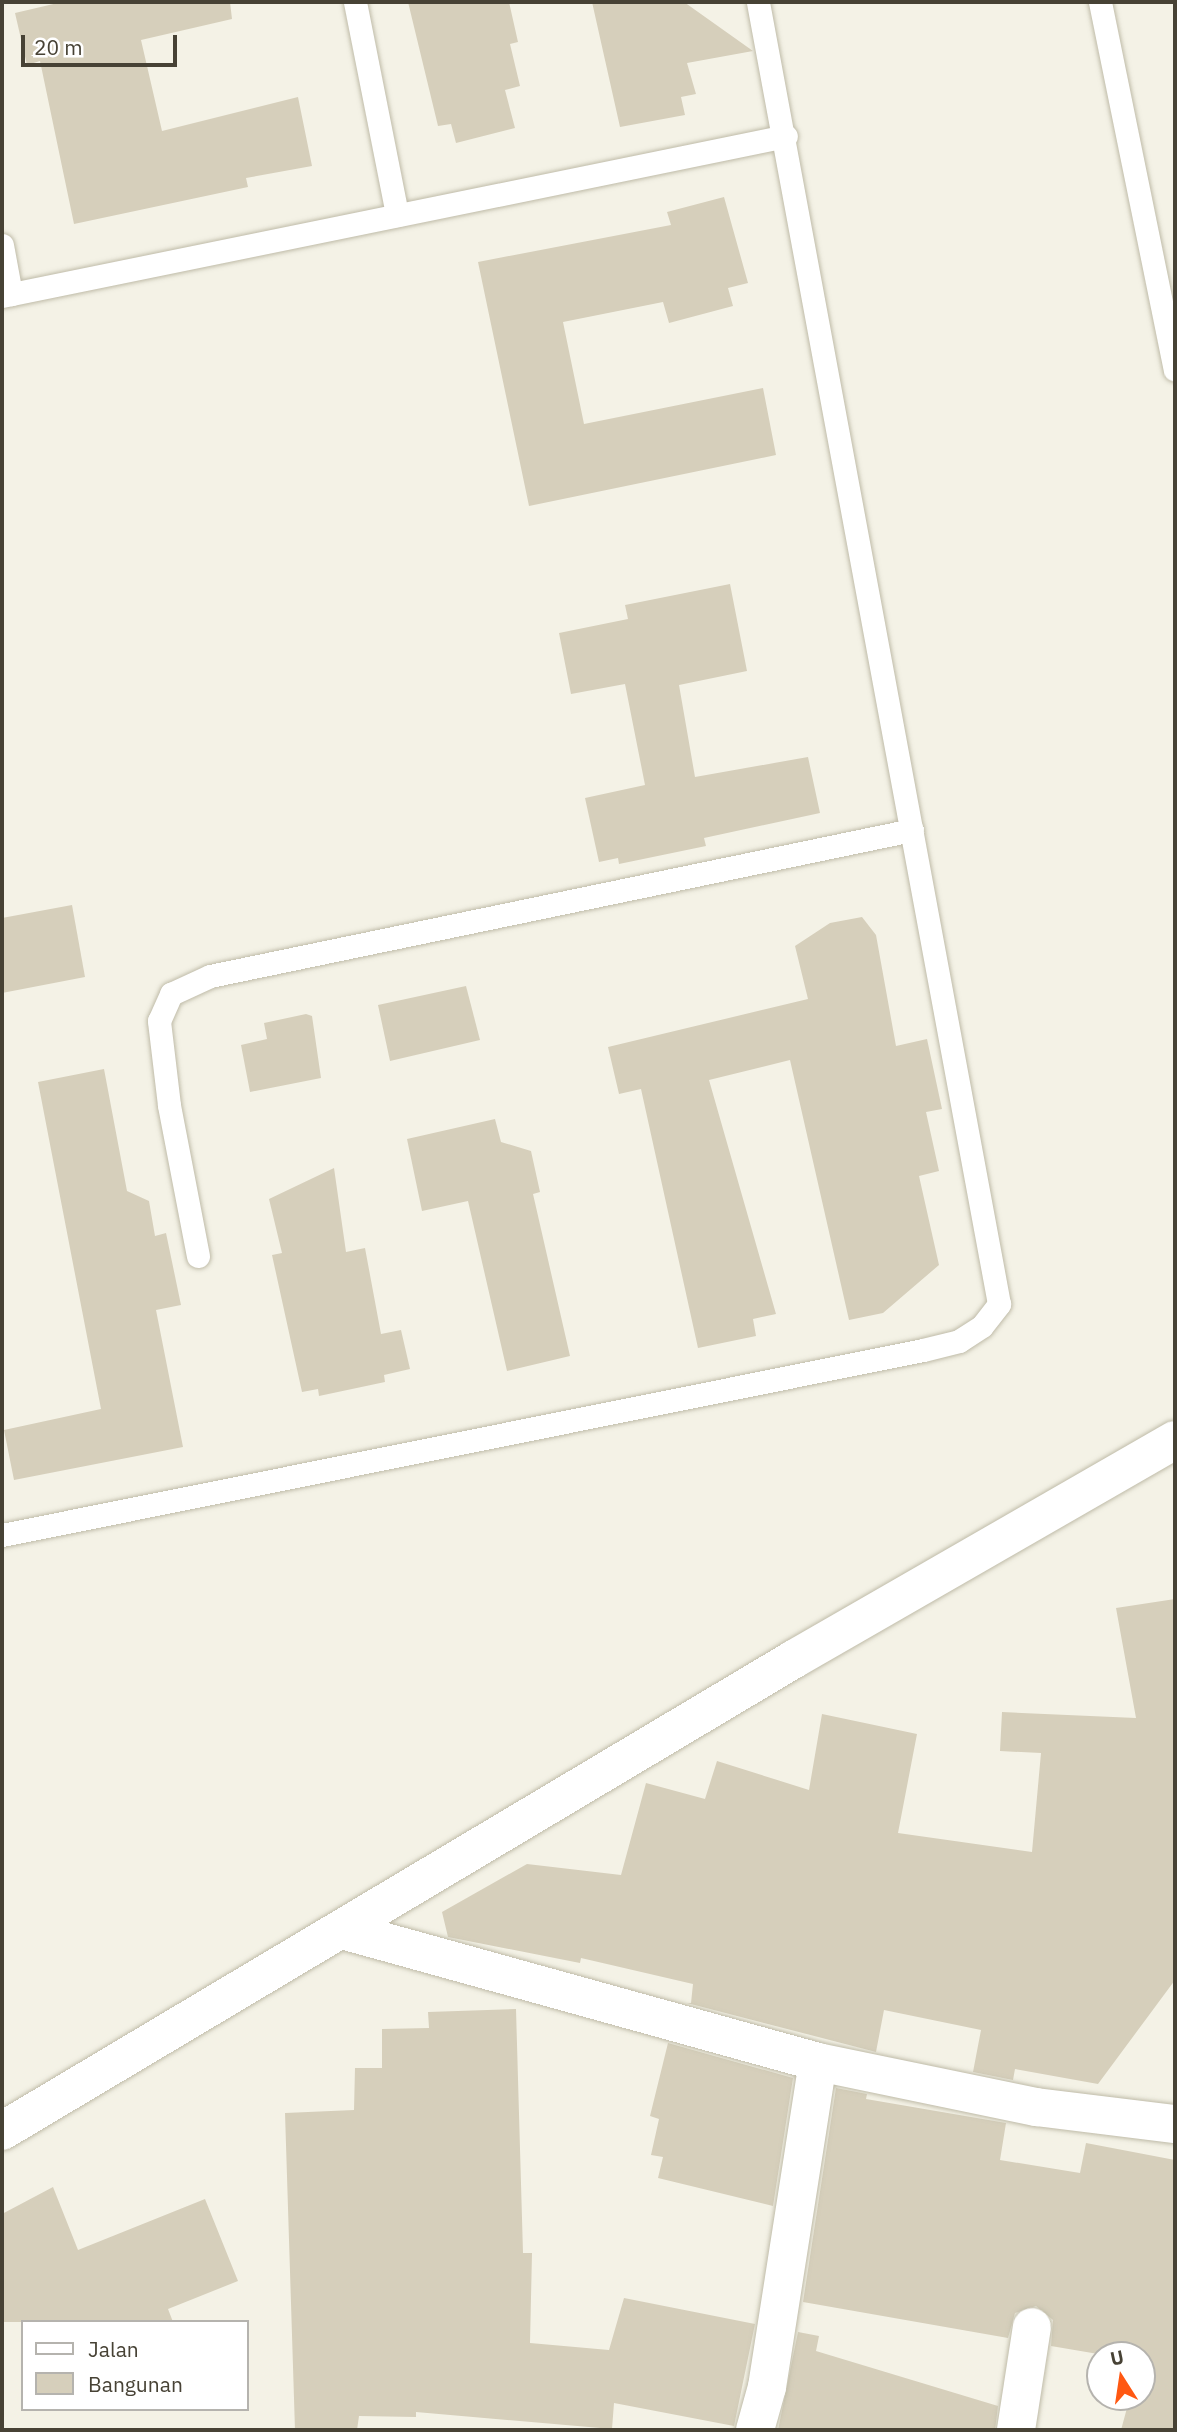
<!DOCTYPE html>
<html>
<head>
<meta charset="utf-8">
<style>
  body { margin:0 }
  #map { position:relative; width:1177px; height:2432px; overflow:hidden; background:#f4f2e6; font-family:"IBM Plex Sans",sans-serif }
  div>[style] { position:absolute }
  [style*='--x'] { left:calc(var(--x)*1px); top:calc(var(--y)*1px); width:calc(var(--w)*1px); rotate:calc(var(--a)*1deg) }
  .building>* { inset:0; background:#d6cfbb }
  .roads { filter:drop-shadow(0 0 2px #bfbba8) drop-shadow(0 0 2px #bfbba8) }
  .service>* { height:23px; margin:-11.5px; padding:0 11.5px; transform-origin:11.5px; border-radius:11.5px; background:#fff }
  .minor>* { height:38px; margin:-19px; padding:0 19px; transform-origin:19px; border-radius:19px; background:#fff }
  span { translate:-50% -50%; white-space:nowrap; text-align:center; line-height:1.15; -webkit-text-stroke:5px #fff; paint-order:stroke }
  .frame { position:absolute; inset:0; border:4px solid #474235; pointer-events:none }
  .legend { position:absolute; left:21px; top:2320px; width:228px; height:91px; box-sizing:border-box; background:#fff; border:2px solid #b5b3ae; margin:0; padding:9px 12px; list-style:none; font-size:21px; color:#474235 }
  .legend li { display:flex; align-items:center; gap:14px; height:35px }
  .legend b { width:35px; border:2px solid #b5b3ae }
  .north { position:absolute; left:1086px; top:2341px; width:70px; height:70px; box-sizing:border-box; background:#fff; border:2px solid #b5b3ae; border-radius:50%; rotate:348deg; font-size:19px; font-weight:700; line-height:28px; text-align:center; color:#474235 }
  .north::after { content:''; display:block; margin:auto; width:24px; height:32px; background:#ff5812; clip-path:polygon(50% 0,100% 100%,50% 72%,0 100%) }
  .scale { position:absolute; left:21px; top:35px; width:156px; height:32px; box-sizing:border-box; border:4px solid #474235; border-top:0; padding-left:9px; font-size:21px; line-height:24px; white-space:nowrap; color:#474235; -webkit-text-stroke:5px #fff; paint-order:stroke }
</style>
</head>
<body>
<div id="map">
  <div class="building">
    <div style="clip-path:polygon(62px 2px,230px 2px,232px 19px,141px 40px,162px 131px,298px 97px,312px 166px,246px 178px,248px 187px,74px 224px,40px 61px,27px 65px,15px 13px)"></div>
    <div style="clip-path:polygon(408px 2px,509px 2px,518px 42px,510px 44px,520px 86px,505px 90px,515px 128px,456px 143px,451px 124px,438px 126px)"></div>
    <div style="clip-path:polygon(592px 2px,684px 2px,753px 51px,687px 63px,696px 94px,681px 97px,685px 115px,620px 127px)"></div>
    <div style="clip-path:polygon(724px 197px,748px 283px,728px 288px,733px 306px,669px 323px,663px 302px,563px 322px,584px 424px,763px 388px,776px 455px,529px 506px,478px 262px,671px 225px,667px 212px)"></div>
    <div style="clip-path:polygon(730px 584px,747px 671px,679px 685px,695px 777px,808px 757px,820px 813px,704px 838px,706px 846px,619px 864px,618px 858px,599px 862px,585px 798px,645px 785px,625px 684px,571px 694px,559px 633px,628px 619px,625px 605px)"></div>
    <div style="clip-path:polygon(72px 905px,85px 977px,2px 993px,2px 918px)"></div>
    <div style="clip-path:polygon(862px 917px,876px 935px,896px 1046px,927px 1039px,942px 1109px,926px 1112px,939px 1171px,919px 1176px,939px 1265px,883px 1313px,849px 1320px,790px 1060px,709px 1080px,776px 1314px,753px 1319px,756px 1336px,698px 1348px,641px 1089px,619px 1094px,608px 1047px,808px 999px,795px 946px,830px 923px)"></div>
    <div style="clip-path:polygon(466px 986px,480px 1040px,390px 1061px,378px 1005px)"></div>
    <div style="clip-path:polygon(306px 1014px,312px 1016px,321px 1078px,250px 1092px,241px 1045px,267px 1039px,264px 1023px)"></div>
    <div style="clip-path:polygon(104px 1069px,127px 1191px,149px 1201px,155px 1236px,166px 1233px,181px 1305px,156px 1310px,183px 1447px,14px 1480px,4px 1430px,101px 1409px,38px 1082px)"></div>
    <div style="clip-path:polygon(495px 1119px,501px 1142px,531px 1151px,540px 1192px,533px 1194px,570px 1356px,507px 1371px,468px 1201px,422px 1211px,407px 1139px)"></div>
    <div style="clip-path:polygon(334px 1168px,346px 1252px,365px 1248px,381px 1334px,401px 1330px,410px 1369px,384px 1375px,385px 1382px,319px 1396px,318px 1389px,302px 1392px,272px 1255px,282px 1253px,269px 1199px)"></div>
    <div style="clip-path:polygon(1175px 1599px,1175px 1980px,1098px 2084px,1015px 2069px,1013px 2080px,973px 2072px,981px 2030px,884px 2010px,876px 2052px,687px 2003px,691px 2003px,693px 1984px,581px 1958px,580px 1963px,448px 1937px,442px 1912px,527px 1864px,621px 1875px,646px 1783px,705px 1799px,717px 1761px,809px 1790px,822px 1714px,917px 1734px,898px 1833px,1032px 1852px,1041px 1753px,1000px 1751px,1002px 1712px,1136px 1718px,1116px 1608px)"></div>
    <div style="clip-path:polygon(516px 2009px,523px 2253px,532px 2253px,530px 2343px,609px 2350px,624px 2298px,755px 2324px,734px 2426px,614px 2403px,612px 2429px,416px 2412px,416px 2417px,359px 2416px,357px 2430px,295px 2430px,285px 2113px,354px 2110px,355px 2068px,382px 2068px,382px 2029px,429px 2028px,428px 2012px)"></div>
    <div style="clip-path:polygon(668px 2043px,793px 2078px,773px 2206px,658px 2178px,663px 2157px,651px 2155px,659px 2119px,650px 2116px)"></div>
    <div style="clip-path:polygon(836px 2088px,867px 2094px,866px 2099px,1006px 2123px,1000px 2160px,1080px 2173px,1086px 2143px,1175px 2160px,1175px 2430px,1121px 2430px,1130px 2397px,1142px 2397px,1142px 2355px,1104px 2355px,1051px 2346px,1053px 2320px,1036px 2306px,1015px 2313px,1008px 2338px,803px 2302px)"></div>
    <div style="clip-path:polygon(53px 2187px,78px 2250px,205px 2199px,238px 2281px,168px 2309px,173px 2322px,2px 2322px,2px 2214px)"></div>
    <div style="clip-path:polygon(798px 2332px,819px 2336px,816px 2351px,998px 2406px,995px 2430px,778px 2430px)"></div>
  </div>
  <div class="roads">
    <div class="service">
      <div style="--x:355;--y:2;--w:217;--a:78.8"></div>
      <div style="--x:1100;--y:2;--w:375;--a:78.5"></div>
      <div style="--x:2;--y:245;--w:50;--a:79.6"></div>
      <div style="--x:2;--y:296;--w:800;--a:-11.53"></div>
      <div style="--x:198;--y:1256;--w:154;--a:-100.9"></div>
      <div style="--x:169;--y:1105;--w:85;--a:-96.8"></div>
      <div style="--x:159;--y:1021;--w:30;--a:-66"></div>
      <div style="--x:171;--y:994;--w:43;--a:-24.8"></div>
      <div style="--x:210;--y:976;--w:717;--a:-11.75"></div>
      <div style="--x:2;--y:1535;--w:939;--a:-11.36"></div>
      <div style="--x:923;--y:1350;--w:37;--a:-14"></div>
      <div style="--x:959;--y:1341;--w:27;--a:-33"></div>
      <div style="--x:982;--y:1326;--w:28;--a:-52"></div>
      <div style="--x:999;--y:1304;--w:1324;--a:-100.49"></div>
    </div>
    <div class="minor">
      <div style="--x:342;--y:1930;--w:494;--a:15.5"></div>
      <div style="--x:818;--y:2062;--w:223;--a:11.7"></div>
      <div style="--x:1036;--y:2107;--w:140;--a:7"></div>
      <div style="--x:2;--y:2131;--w:922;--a:-30.79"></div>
      <div style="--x:794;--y:1659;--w:439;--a:-29.9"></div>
      <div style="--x:755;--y:2430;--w:45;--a:-74.4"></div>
      <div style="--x:767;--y:2387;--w:329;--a:-81.1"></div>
      <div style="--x:1016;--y:2430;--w:104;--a:-81.2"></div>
    </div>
  </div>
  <div class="frame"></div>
  <ul class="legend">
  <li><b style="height:9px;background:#fff"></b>Jalan</li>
  <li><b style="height:19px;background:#d6cfbb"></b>Bangunan</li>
  </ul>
  <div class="north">U</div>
  <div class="scale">20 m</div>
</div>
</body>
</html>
